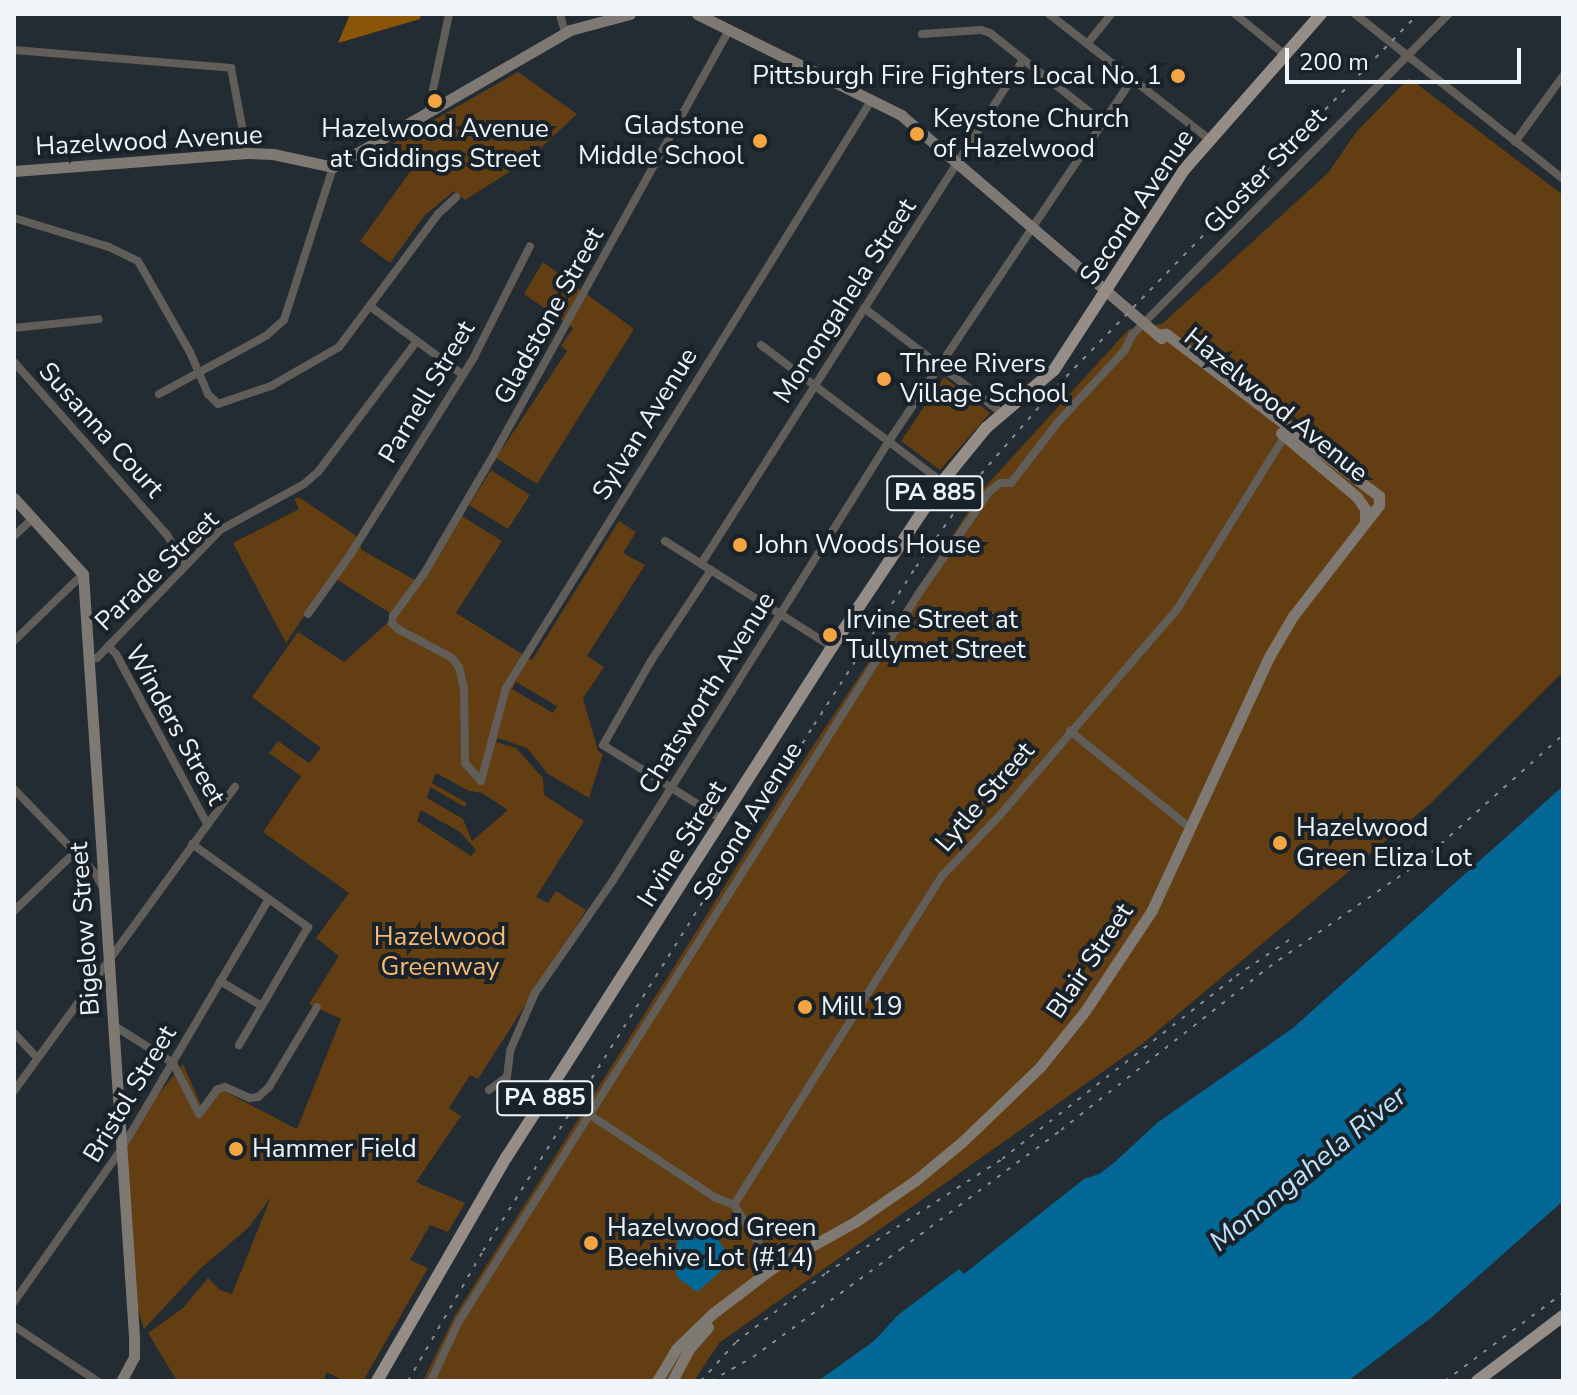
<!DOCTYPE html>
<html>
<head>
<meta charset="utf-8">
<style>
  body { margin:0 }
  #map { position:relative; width:1577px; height:1395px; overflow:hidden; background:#222c32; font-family:"Nunito Sans",sans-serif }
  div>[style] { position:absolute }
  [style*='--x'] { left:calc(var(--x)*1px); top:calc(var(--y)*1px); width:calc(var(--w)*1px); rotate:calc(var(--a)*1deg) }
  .green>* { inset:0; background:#623e12 }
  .forest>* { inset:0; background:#8a5508 }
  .water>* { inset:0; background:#036895 }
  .street>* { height:8px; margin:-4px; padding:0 4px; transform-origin:4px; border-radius:4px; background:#615d59 }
  .secondary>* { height:11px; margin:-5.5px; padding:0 5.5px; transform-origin:5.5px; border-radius:5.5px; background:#7f7973 }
  .primary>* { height:12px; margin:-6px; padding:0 6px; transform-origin:6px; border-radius:6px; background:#968e86 }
  .rail>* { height:2px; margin-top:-1px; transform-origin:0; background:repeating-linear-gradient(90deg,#848c91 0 4px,transparent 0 12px) }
  .dots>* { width:22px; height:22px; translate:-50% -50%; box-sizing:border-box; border:4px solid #192228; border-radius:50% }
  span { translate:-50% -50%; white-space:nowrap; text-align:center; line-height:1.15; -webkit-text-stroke:8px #192228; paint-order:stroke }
  .shield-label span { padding:2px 6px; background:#192228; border:2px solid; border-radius:6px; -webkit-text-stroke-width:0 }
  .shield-label { font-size:24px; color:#eff5f9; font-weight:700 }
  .poi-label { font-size:26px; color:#eff5f9 }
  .right { translate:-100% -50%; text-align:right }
  .left { translate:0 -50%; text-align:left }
  .street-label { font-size:26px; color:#eff5f9 }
  .park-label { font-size:26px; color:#f6b976 }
  .water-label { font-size:28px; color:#bce3fe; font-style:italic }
  .frame { position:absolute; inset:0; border:16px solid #eff5f9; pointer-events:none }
  .scale { position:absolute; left:1285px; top:48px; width:236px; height:36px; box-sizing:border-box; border:4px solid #eff5f9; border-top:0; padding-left:10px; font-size:24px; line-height:28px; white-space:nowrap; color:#eff5f9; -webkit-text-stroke:6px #192228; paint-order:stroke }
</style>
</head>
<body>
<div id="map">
  <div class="green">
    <div style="clip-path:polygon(518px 72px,577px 114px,528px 160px,465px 200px,454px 191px,424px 216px,390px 263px,360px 241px,416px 164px,392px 144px)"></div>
    <div style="clip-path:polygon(1409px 78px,1563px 195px,1563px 672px,1431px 803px,1142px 1044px,719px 1343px,694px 1381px,423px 1381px,454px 1317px,809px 752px,984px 488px,1129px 329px,1162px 324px,1328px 173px,1357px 131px)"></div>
    <div style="clip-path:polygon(543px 262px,634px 329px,537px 484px,496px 458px,567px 351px,561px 346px,573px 328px,524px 294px)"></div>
    <div style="clip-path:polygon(944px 377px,990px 413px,940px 470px,901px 441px)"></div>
    <div style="clip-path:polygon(491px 470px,530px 495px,508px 529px,469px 505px)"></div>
    <div style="clip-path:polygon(evenodd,299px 497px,355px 535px,362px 550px,422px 584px,462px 516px,502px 541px,456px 613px,532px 660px,619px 521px,636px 532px,623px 553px,645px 565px,587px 656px,604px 667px,583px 698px,598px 751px,603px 754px,589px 798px,548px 774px,527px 748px,498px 738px,496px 742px,516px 748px,543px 778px,544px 795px,584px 821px,536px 897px,548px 903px,556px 891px,586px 910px,478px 1079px,470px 1075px,449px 1108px,461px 1116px,416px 1182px,465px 1203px,448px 1232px,430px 1225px,410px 1260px,428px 1268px,363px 1381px,344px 1381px,327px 1372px,323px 1381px,177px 1381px,148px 1333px,183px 1308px,208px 1278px,220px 1290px,232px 1294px,271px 1197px,248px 1228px,200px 1269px,144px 1329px,137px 1307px,126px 1150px,156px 1097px,183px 1064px,201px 1105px,214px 1086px,297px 1129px,341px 1019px,309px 1004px,339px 956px,316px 938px,349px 893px,263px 832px,301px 776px,269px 753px,278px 741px,309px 763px,321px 748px,252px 697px,298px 632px,344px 662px,395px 616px,331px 576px,286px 643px,233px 543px,299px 509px,294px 499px,299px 497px,516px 682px,557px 706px,553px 713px,512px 689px,516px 682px,299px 497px,436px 773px,469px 791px,482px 793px,508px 810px,472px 841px,463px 819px,427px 798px,430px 787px,465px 807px,467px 803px,432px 783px,436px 773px,299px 497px,421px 810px,460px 832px,476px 850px,471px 856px,417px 821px,421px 810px)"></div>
  </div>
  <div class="forest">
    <div style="clip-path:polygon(350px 14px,421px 14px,420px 19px,338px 43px)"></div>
  </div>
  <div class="water">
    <div style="clip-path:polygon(1563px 786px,1563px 1201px,1432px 1317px,1348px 1381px,818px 1381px,874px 1341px,898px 1315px,959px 1269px,964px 1274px,1084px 1179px,1099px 1174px,1115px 1162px,1157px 1123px,1293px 1028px)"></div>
    <div style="clip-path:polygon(692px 1222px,710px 1225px,729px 1258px,728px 1265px,697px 1292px,677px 1277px,675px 1267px,679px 1229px)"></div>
  </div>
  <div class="street">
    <div style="--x:560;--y:14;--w:20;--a:75"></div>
    <div style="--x:1049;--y:14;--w:203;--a:38"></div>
    <div style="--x:1235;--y:14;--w:63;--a:39.2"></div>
    <div style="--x:1355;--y:14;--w:265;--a:38.4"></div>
    <div style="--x:729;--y:30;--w:479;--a:119"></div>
    <div style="--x:497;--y:449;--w:146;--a:120.4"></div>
    <div style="--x:423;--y:575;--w:51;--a:126.2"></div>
    <div style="--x:393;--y:616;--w:7;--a:98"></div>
    <div style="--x:392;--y:623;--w:8;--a:45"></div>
    <div style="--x:398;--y:629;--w:61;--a:28.2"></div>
    <div style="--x:452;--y:658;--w:11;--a:52"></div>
    <div style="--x:459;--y:667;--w:22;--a:77"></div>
    <div style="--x:464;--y:688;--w:75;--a:89.2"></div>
    <div style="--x:465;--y:763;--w:24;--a:48"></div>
    <div style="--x:481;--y:781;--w:96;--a:-75"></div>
    <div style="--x:506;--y:688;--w:691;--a:-58.13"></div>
    <div style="--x:922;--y:34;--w:59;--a:-3.9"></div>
    <div style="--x:981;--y:30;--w:9;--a:18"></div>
    <div style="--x:990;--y:33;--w:142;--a:38.4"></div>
    <div style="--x:1087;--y:44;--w:38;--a:-51"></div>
    <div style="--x:14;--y:50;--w:218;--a:4.7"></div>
    <div style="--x:231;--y:68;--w:86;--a:79.3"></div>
    <div style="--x:428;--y:113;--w:101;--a:-78"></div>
    <div style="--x:1515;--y:142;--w:82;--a:-54"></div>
    <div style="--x:14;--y:218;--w:99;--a:17"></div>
    <div style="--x:109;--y:247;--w:32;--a:26"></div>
    <div style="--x:138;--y:261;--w:105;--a:60.3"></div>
    <div style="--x:190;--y:352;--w:46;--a:66.8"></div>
    <div style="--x:208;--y:394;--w:14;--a:45"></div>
    <div style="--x:218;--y:404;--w:56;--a:-18.8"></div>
    <div style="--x:271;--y:386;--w:78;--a:-29.8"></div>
    <div style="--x:339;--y:347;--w:166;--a:-53.3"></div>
    <div style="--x:438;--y:214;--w:25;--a:-43"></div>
    <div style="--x:371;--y:307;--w:114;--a:36.5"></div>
    <div style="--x:864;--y:308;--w:173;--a:37.3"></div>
    <div style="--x:14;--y:328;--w:85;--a:-6"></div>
    <div style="--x:761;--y:345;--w:227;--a:37.1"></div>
    <div style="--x:14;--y:362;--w:231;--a:48.5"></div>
    <div style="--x:167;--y:535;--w:34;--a:58"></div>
    <div style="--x:159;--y:394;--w:122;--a:-28.5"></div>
    <div style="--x:266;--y:336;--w:24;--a:-42"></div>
    <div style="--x:284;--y:320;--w:161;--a:-72.2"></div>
    <div style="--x:14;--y:536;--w:26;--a:-43"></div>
    <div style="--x:665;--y:541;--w:198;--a:32.4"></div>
    <div style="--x:701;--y:564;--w:598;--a:-57.43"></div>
    <div style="--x:711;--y:570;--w:109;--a:123.4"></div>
    <div style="--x:651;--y:661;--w:97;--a:119.7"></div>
    <div style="--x:603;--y:745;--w:142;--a:32"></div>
    <div style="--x:308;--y:614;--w:72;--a:-54.6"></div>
    <div style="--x:350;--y:555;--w:234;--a:-57.9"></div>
    <div style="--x:474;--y:357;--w:124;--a:-63.2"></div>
    <div style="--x:14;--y:641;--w:96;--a:-44.2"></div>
    <div style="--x:108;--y:646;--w:11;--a:45"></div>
    <div style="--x:116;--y:654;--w:193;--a:61.8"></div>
    <div style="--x:90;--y:659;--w:7;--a:-8"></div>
    <div style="--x:97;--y:658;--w:178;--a:-46.1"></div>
    <div style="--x:220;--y:530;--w:96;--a:-28.7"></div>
    <div style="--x:304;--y:484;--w:18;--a:-41"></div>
    <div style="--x:318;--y:472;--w:163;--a:-53"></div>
    <div style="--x:1070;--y:731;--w:154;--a:38.9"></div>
    <div style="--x:14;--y:789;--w:117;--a:46"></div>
    <div style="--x:95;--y:873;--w:15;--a:62"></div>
    <div style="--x:192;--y:844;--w:143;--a:35.6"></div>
    <div style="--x:308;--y:927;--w:137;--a:120.3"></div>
    <div style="--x:14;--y:911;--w:83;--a:-44"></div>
    <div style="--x:220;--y:981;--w:47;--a:31"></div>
    <div style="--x:113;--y:1025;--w:71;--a:32.3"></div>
    <div style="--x:14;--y:1033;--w:34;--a:47"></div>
    <div style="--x:173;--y:1063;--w:57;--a:63"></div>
    <div style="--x:199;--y:1114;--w:31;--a:-53"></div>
    <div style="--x:218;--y:1089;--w:7;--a:-16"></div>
    <div style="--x:225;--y:1087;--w:27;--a:24"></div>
    <div style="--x:250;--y:1098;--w:8;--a:-7"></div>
    <div style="--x:258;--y:1097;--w:15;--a:-42"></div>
    <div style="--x:269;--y:1087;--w:93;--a:-59"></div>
    <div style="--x:489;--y:1090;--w:22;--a:-36"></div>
    <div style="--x:507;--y:1077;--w:26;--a:-83"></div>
    <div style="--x:510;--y:1051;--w:63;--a:-66.7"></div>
    <div style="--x:535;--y:993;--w:135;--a:-55.3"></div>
    <div style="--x:612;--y:882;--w:521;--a:-57.87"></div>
    <div style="--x:889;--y:441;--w:435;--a:-56.1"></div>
    <div style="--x:14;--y:1091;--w:376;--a:-54"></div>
    <div style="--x:590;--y:1115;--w:151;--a:33.4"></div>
    <div style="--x:716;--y:1198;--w:19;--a:21"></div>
    <div style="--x:734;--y:1205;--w:74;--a:57.2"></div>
    <div style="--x:734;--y:1205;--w:389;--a:-57.7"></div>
    <div style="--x:942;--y:876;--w:84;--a:-46.4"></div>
    <div style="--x:1000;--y:815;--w:273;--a:-49.3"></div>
    <div style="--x:1178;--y:608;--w:205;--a:-58.2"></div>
    <div style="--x:14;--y:1302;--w:186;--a:-54.9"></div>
    <div style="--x:121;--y:1150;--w:291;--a:-59.5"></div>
    <div style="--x:14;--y:1326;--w:100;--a:33.5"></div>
    <div style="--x:431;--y:1381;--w:66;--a:-65"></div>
    <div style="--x:459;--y:1321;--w:861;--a:-57.71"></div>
    <div style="--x:919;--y:593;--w:123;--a:-55.3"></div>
    <div style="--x:989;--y:492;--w:14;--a:-39"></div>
    <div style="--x:1000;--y:483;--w:11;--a:0"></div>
    <div style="--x:1011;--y:483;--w:78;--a:-52.3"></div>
    <div style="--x:1059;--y:421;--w:97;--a:-47.1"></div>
    <div style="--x:1125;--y:350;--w:17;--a:-65"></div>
    <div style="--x:1132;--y:335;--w:451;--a:-45.4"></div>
  </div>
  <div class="secondary">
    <div style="--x:697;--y:14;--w:228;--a:26.3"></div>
    <div style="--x:901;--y:115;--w:343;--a:40.6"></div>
    <div style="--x:14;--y:171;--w:234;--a:-4.4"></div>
    <div style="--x:247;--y:153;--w:26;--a:2"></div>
    <div style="--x:273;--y:154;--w:61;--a:12.2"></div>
    <div style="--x:333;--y:167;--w:274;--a:-30"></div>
    <div style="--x:570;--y:30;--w:62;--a:-14.9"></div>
    <div style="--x:1281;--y:433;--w:99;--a:40.1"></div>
    <div style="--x:1357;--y:497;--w:14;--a:56"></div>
    <div style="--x:1365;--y:509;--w:11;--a:90"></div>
    <div style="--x:14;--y:498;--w:103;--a:47.8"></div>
    <div style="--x:83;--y:574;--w:764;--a:86.17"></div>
    <div style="--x:134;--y:1336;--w:21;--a:90"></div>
    <div style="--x:134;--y:1357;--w:27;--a:118"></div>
    <div style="--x:657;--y:1381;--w:37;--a:-59"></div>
    <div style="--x:676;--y:1349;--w:50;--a:-44.2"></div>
    <div style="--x:712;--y:1314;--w:78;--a:-37.2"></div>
    <div style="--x:774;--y:1267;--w:93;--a:-29.1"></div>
    <div style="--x:855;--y:1222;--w:74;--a:-34.5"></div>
    <div style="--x:916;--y:1180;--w:60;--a:-39.6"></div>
    <div style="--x:962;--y:1142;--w:108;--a:-43.9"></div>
    <div style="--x:1040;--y:1067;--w:72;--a:-51.2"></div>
    <div style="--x:1085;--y:1011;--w:121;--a:-56.4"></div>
    <div style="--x:1152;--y:910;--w:279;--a:-65.2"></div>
    <div style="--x:1269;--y:657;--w:48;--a:-59.7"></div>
    <div style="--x:1293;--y:616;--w:140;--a:-52.2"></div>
    <div style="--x:1379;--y:505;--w:9;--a:-90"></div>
    <div style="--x:1379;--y:496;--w:268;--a:-142.7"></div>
    <div style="--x:1166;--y:334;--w:6;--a:180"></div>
    <div style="--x:672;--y:1381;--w:36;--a:-62"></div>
    <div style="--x:689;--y:1349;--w:29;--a:-49"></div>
  </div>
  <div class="primary">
    <div style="--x:377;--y:1381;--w:258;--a:-60"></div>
    <div style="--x:506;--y:1158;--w:606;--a:-57.46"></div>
    <div style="--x:832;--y:647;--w:198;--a:-56.3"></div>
    <div style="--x:942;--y:482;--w:70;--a:-50.8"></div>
    <div style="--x:986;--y:428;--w:89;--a:-40.5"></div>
    <div style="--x:1054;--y:370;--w:237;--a:-57"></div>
    <div style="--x:1183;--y:171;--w:209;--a:-48.7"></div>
    <div style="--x:1477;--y:1381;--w:108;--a:-37.1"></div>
  </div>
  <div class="rail">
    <div style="--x:408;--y:1381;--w:150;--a:-60"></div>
    <div style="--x:483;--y:1251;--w:621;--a:-57.82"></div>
    <div style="--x:814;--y:725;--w:188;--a:-57.2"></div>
    <div style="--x:916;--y:567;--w:113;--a:-55"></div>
    <div style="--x:981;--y:474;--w:118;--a:-49.1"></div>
    <div style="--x:1058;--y:385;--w:517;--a:-45.86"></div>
    <div style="--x:701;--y:1381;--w:52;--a:-48.1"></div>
    <div style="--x:736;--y:1342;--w:113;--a:-37.5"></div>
    <div style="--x:826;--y:1273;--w:210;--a:-32.9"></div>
    <div style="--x:1002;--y:1159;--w:297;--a:-38"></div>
    <div style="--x:1236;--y:976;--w:68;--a:-34.2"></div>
    <div style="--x:711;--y:1381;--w:48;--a:-29.7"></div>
    <div style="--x:753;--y:1357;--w:183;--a:-36.1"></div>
    <div style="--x:901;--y:1249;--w:199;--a:-36.6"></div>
    <div style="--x:1061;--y:1130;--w:264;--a:-38.1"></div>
    <div style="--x:1269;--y:967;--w:188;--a:-34.8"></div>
    <div style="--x:1423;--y:860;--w:188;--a:-41.8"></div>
    <div style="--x:1445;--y:1381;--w:147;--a:-36.7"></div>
    <div style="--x:1560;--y:1381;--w:4;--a:-34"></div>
  </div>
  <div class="dots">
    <div style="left:1178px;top:76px;background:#f3a443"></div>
    <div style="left:435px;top:101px;background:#f3a443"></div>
    <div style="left:917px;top:134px;background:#f3a443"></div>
    <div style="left:760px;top:141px;background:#f3a443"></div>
    <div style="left:884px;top:379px;background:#f3a443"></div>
    <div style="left:740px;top:545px;background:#f3a443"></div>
    <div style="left:830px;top:635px;background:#f3a443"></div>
    <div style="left:1280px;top:843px;background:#f3a443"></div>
    <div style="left:805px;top:1007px;background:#f3a443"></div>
    <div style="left:236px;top:1149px;background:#f3a443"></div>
    <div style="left:591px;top:1243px;background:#f3a443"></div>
  </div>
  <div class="shield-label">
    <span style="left:935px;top:493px">PA 885</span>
    <span style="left:545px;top:1098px">PA 885</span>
  </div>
  <div class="poi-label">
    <span class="right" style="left:1162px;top:76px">Pittsburgh Fire Fighters Local No. 1</span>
    <span class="left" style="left:933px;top:134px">Keystone Church<br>of Hazelwood</span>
    <span class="right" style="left:744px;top:141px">Gladstone<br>Middle School</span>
    <span style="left:435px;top:144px">Hazelwood Avenue<br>at Giddings Street</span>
    <span class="left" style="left:900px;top:379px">Three Rivers<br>Village School</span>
    <span class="left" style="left:756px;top:545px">John Woods House</span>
    <span class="left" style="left:846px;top:635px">Irvine Street at<br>Tullymet Street</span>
    <span class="left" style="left:1296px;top:843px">Hazelwood<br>Green Eliza Lot</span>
    <span class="left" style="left:821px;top:1007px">Mill 19</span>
    <span class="left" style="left:252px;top:1149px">Hammer Field</span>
    <span class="left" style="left:607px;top:1243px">Hazelwood Green<br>Beehive Lot (#14)</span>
  </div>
  <div class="street-label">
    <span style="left:149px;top:141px;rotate:-3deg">Hazelwood Avenue</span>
    <span style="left:1265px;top:171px;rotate:-46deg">Gloster Street</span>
    <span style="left:1137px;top:207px;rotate:-56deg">Second Avenue</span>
    <span style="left:845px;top:301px;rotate:-57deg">Monongahela Street</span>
    <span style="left:549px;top:316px;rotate:-61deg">Gladstone Street</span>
    <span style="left:427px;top:392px;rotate:-59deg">Parnell Street</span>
    <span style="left:1276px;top:405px;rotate:39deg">Hazelwood Avenue</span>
    <span style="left:645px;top:424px;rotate:-58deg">Sylvan Avenue</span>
    <span style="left:101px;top:430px;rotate:48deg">Susanna Court</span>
    <span style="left:157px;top:571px;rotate:-44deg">Parade Street</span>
    <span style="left:707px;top:693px;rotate:-58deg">Chatsworth Avenue</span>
    <span style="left:175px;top:725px;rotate:61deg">Winders Street</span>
    <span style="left:985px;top:797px;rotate:-49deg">Lytle Street</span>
    <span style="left:748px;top:821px;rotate:-58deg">Second Avenue</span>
    <span style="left:682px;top:844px;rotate:-58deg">Irvine Street</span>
    <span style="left:85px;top:929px;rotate:-94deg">Bigelow Street</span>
    <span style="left:1090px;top:961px;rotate:-56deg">Blair Street</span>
    <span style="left:130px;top:1094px;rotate:-59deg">Bristol Street</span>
  </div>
  <div class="park-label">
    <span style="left:440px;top:952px">Hazelwood<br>Greenway</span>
  </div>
  <div class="water-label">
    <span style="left:1308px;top:1169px;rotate:-39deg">Monongahela River</span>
  </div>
  <div class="frame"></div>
  <div class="scale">200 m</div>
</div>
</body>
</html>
